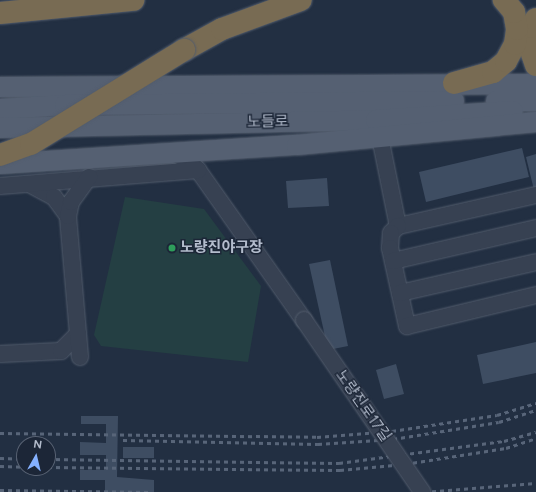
<!DOCTYPE html>
<html>
<head>
<meta charset="utf-8">
<style>
  body { margin:0 }
  #map { position:relative; width:536px; height:492px; overflow:hidden; background:#222f42; font-family:Figtree,"Noto Sans KR",sans-serif }
  div>[style] { position:absolute }
  [style*='--x'] { left:calc(var(--x)*1px); top:calc(var(--y)*1px); width:calc(var(--w)*1px); rotate:calc(var(--a)*1deg) }
  .green>* { inset:0; background:#243f43 }
  .building>* { inset:0; background:#3e4d62 }
  .roads { filter:drop-shadow(0 0 1px #525c6c) drop-shadow(0 0 1px #525c6c) }
  .minor>* { height:16px; margin:-8px; padding:0 8px; transform-origin:8px; border-radius:8px; background:#374152 }
  .major>* { height:20px; margin:-10px; padding:0 10px; transform-origin:10px; border-radius:10px; background:#556072 }
  .highway>* { height:22px; margin:-11px; padding:0 11px; transform-origin:11px; border-radius:11px; background:#786b53 }
  .rail>* { height:3px; margin-top:-1.5px; transform-origin:0; background:repeating-linear-gradient(90deg,#586579 0 4px,transparent 0 8px) }
  .bridges { filter:drop-shadow(0 0 1px #525c6c) drop-shadow(0 0 1px #525c6c) }
  .minor-bridge>* { height:16px; margin:-8px; padding:0 8px; transform-origin:8px; border-radius:8px; background:#374152 }
  .highway-bridge>* { height:22px; margin:-11px; padding:0 11px; transform-origin:11px; border-radius:11px; background:#786b53 }
  .dots>* { width:11px; height:11px; translate:-50% -50%; box-sizing:border-box; border:2px solid #1c2637; border-radius:50% }
  span { translate:-50% -50%; white-space:nowrap; text-align:center; line-height:1.15; -webkit-text-stroke:3px #1c2637; paint-order:stroke }
  .street-label { font-size:15px; color:#b3bccc }
  .poi-label { font-size:15px; color:#b3bccc; font-weight:700 }
  .left { translate:0 -50%; text-align:left }
  .north { position:absolute; left:16px; top:436px; width:40px; height:40px; box-sizing:border-box; background:#1c2637; border:1px solid #586273; border-radius:50%; rotate:8deg; font-size:11px; font-weight:700; line-height:16px; text-align:center; color:#b3bccc }
  .north::after { content:''; display:block; margin:auto; width:14px; height:18px; background:#85b1ff; clip-path:polygon(50% 0,100% 100%,50% 72%,0 100%) }
</style>
</head>
<body>
<div id="map">
  <div class="green">
    <div style="clip-path:polygon(125px 197px,204px 209px,261px 286px,248px 362px,101px 346px,94px 335px)"></div>
  </div>
  <div class="building">
    <div style="clip-path:polygon(522px 148px,529px 177px,426px 202px,419px 172px)"></div>
    <div style="clip-path:polygon(536px 154px,536px 189px,534px 190px,526px 157px)"></div>
    <div style="clip-path:polygon(327px 178px,329px 206px,288px 208px,286px 181px)"></div>
    <div style="clip-path:polygon(330px 260px,348px 346px,328px 350px,309px 264px)"></div>
    <div style="clip-path:polygon(536px 342px,536px 373px,483px 384px,477px 355px)"></div>
    <div style="clip-path:polygon(396px 364px,404px 394px,384px 399px,376px 370px)"></div>
    <div style="clip-path:polygon(81px 416px,118px 416px,117px 477px,154px 480px,154px 492px,105px 492px,105px 480px,80px 480px,80px 470px,106px 470px,106px 455px,80px 455px,80px 442px,106px 443px,106px 424px,81px 424px)"></div>
    <div style="clip-path:polygon(123px 447px,154px 447px,154px 458px,123px 458px)"></div>
  </div>
  <div class="roads">
    <div class="minor">
      <div style="--x:380;--y:137;--w:91;--a:78.6"></div>
      <div style="--x:172;--y:153;--w:16;--a:22"></div>
      <div style="--x:187;--y:159;--w:16;--a:45"></div>
      <div style="--x:198;--y:170;--w:184;--a:54.8"></div>
      <div style="--x:31;--y:185;--w:26;--a:28"></div>
      <div style="--x:54;--y:197;--w:24;--a:54"></div>
      <div style="--x:0;--y:186;--w:199;--a:-4.6"></div>
      <div style="--x:536;--y:195;--w:141;--a:167.3"></div>
      <div style="--x:398;--y:226;--w:10;--a:135"></div>
      <div style="--x:391;--y:233;--w:15;--a:94"></div>
      <div style="--x:390;--y:248;--w:80;--a:77.7"></div>
      <div style="--x:407;--y:326;--w:133;--a:-13.5"></div>
      <div style="--x:393;--y:261;--w:147;--a:-13"></div>
      <div style="--x:400;--y:293;--w:139;--a:-12.8"></div>
      <div style="--x:0;--y:354;--w:61;--a:-2.8"></div>
      <div style="--x:61;--y:351;--w:24;--a:-45"></div>
      <div style="--x:80;--y:357;--w:142;--a:-94.9"></div>
      <div style="--x:68;--y:216;--w:14;--a:-78"></div>
      <div style="--x:71;--y:202;--w:31;--a:-54"></div>
    </div>
    <div class="major">
      <div style="--x:0;--y:87;--w:536;--a:-0.32"></div>
      <div style="--x:496;--y:101;--w:40;--a:0"></div>
      <div style="--x:0;--y:109;--w:65;--a:-3.5"></div>
      <div style="--x:65;--y:105;--w:389;--a:-0.6"></div>
      <div style="--x:0;--y:128;--w:376;--a:-1.2"></div>
      <div style="--x:376;--y:120;--w:137;--a:-3.8"></div>
      <div style="--x:0;--y:164;--w:298;--a:-3.7"></div>
      <div style="--x:297;--y:145;--w:240;--a:-5.5"></div>
    </div>
    <div class="highway">
      <div style="--x:0;--y:13;--w:134;--a:-5.6"></div>
      <div style="--x:536;--y:19;--w:30;--a:102"></div>
      <div style="--x:530;--y:48;--w:18;--a:71"></div>
      <div style="--x:184;--y:50;--w:43;--a:-28.9"></div>
      <div style="--x:222;--y:29;--w:84;--a:-20.2"></div>
      <div style="--x:454;--y:83;--w:41;--a:-15.8"></div>
      <div style="--x:493;--y:72;--w:17;--a:-40"></div>
      <div style="--x:506;--y:61;--w:19;--a:-62"></div>
      <div style="--x:515;--y:44;--w:15;--a:-82"></div>
      <div style="--x:517;--y:29;--w:17;--a:-100"></div>
      <div style="--x:514;--y:12;--w:16;--a:-130"></div>
    </div>
  </div>
  <div class="rail">
    <div style="--x:0;--y:433;--w:317;--a:0.7"></div>
    <div style="--x:317;--y:437;--w:75;--a:-4.6"></div>
    <div style="--x:392;--y:431;--w:106;--a:-8.7"></div>
    <div style="--x:497;--y:415;--w:41;--a:-17.1"></div>
    <div style="--x:123;--y:440;--w:195;--a:1.2"></div>
    <div style="--x:318;--y:444;--w:75;--a:-3.8"></div>
    <div style="--x:393;--y:439;--w:107;--a:-9.1"></div>
    <div style="--x:499;--y:422;--w:39;--a:-18"></div>
    <div style="--x:0;--y:458;--w:24;--a:2"></div>
    <div style="--x:48;--y:459;--w:291;--a:0.8"></div>
    <div style="--x:339;--y:463;--w:166;--a:-7.6"></div>
    <div style="--x:504;--y:441;--w:33;--a:-16"></div>
    <div style="--x:0;--y:466;--w:24;--a:2"></div>
    <div style="--x:48;--y:467;--w:292;--a:0.6"></div>
    <div style="--x:340;--y:470;--w:65;--a:-5.3"></div>
    <div style="--x:405;--y:464;--w:102;--a:-9"></div>
    <div style="--x:506;--y:448;--w:32;--a:-18"></div>
    <div style="--x:0;--y:490;--w:151;--a:0.8"></div>
    <div style="--x:424;--y:492;--w:112;--a:-4.6"></div>
  </div>
  <div class="bridges">
    <div class="minor-bridge">
      <div style="--x:304;--y:320;--w:209;--a:55.5"></div>
    </div>
    <div class="highway-bridge">
      <div style="--x:0;--y:155;--w:33;--a:-20"></div>
      <div style="--x:31;--y:144;--w:180;--a:-31.6"></div>
    </div>
  </div>
  <div class="dots">
    <div style="left:172px;top:248px;background:#2e9e5b"></div>
  </div>
  <div class="street-label">
    <span style="left:268px;top:122px;rotate:-1deg">노들로</span>
    <span style="left:363px;top:406px;rotate:55deg">노량진로17길</span>
  </div>
  <div class="poi-label">
    <span class="left" style="left:180px;top:248px">노량진야구장</span>
  </div>
  <div class="north">N</div>
</div>
</body>
</html>
